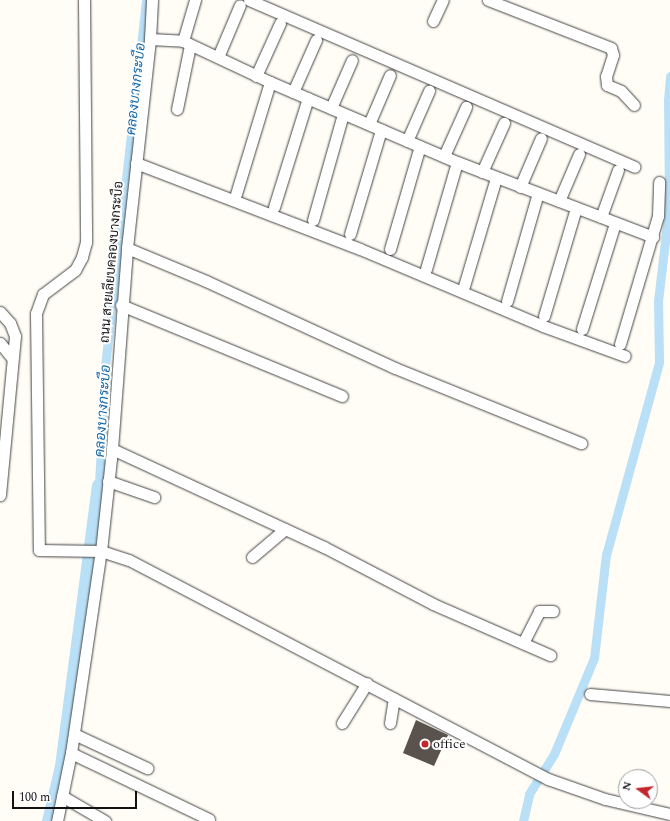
<!DOCTYPE html>
<html>
<head>
<meta charset="utf-8">
<style>
  body { margin:0 }
  #map { position:relative; width:670px; height:821px; overflow:hidden; background:#fffdf5; font-family:Spectral,Sarabun,serif }
  div>[style] { position:absolute }
  [style*='--x'] { left:calc(var(--x)*1px); top:calc(var(--y)*1px); width:calc(var(--w)*1px); rotate:calc(var(--a)*1deg) }
  .canal>* { height:9px; margin:-4.5px; padding:0 4.5px; transform-origin:4.5px; border-radius:4.5px; background:#b9e0f7 }
  .river>* { height:15px; margin:-7.5px; padding:0 7.5px; transform-origin:7.5px; border-radius:7.5px; background:#b9e0f7 }
  .building>* { inset:0; background:#5a524d }
  .roads { filter:drop-shadow(0 0 1px #444) drop-shadow(0 0 1px #444) }
  .minor>* { height:11px; margin:-5.5px; padding:0 5.5px; transform-origin:5.5px; border-radius:5.5px; background:#fff }
  .dots>* { width:11px; height:11px; translate:-50% -50%; box-sizing:border-box; border:2px solid #fff; border-radius:50% }
  span { translate:-50% -50%; white-space:nowrap; text-align:center; line-height:1.15; -webkit-text-stroke:4px #fff; paint-order:stroke }
  .street-label { font-size:13px; color:#111 }
  .poi-label { font-size:13px; color:#111 }
  .left { translate:0 -50%; text-align:left }
  .water-label { font-size:14px; color:#1768a6; font-style:italic }
  .north { position:absolute; left:618px; top:769px; width:40px; height:40px; box-sizing:border-box; background:#fff; border:1px solid #a0a0a0; border-radius:50%; rotate:285deg; font-size:11px; font-weight:700; line-height:16px; text-align:center; color:#111 }
  .north::after { content:''; display:block; margin:auto; width:14px; height:18px; background:#c4262e; clip-path:polygon(50% 0,100% 100%,50% 72%,0 100%) }
  .scale { position:absolute; left:12px; top:791px; width:125px; height:18px; box-sizing:border-box; border:2px solid #111; border-top:0; padding-left:5px; font-size:12px; line-height:14px; white-space:nowrap; color:#111; -webkit-text-stroke:3px #fff; paint-order:stroke }
</style>
</head>
<body>
<div id="map">
  <div class="canal">
    <div style="--x:99;--y:485;--w:119;--a:-87.1"></div>
    <div style="--x:105;--y:366;--w:368;--a:-83.6"></div>
    <div style="--x:523;--y:821;--w:28;--a:-77"></div>
    <div style="--x:529;--y:794;--w:47;--a:-58"></div>
    <div style="--x:554;--y:754;--w:104;--a:-67.4"></div>
    <div style="--x:594;--y:658;--w:104;--a:-83.4"></div>
    <div style="--x:606;--y:555;--w:200;--a:-74.6"></div>
    <div style="--x:659;--y:362;--w:61;--a:-90.9"></div>
    <div style="--x:658;--y:301;--w:94;--a:-83.3"></div>
    <div style="--x:669;--y:208;--w:108;--a:-90.5"></div>
    <div style="--x:668;--y:100;--w:24;--a:-85"></div>
  </div>
  <div class="river">
    <div style="--x:49;--y:821;--w:57;--a:-76.7"></div>
    <div style="--x:62;--y:766;--w:283;--a:-82.5"></div>
  </div>
  <div class="building">
    <div style="clip-path:polygon(416px 720px,448px 735px,434px 766px,403px 753px)"></div>
  </div>
  <div class="roads">
    <div class="minor">
      <div style="--x:84;--y:0;--w:242;--a:89.5"></div>
      <div style="--x:86;--y:242;--w:16;--a:105"></div>
      <div style="--x:82;--y:257;--w:15;--a:118"></div>
      <div style="--x:75;--y:270;--w:40;--a:143"></div>
      <div style="--x:43;--y:294;--w:20;--a:110"></div>
      <div style="--x:36;--y:313;--w:237;--a:89.3"></div>
      <div style="--x:39;--y:550;--w:62;--a:0.9"></div>
      <div style="--x:101;--y:551;--w:29;--a:18"></div>
      <div style="--x:129;--y:560;--w:473;--a:27.6"></div>
      <div style="--x:548;--y:779;--w:60;--a:19.3"></div>
      <div style="--x:605;--y:799;--w:67;--a:13"></div>
      <div style="--x:249;--y:0;--w:420;--a:23.4"></div>
      <div style="--x:488;--y:0;--w:132;--a:21.3"></div>
      <div style="--x:611;--y:48;--w:7;--a:74"></div>
      <div style="--x:613;--y:55;--w:22;--a:108"></div>
      <div style="--x:606;--y:76;--w:9;--a:84"></div>
      <div style="--x:607;--y:85;--w:15;--a:23"></div>
      <div style="--x:621;--y:91;--w:19;--a:47"></div>
      <div style="--x:433;--y:21;--w:23;--a:-65"></div>
      <div style="--x:150;--y:39;--w:33;--a:3"></div>
      <div style="--x:183;--y:41;--w:96;--a:25.2"></div>
      <div style="--x:270;--y:82;--w:203;--a:23.2"></div>
      <div style="--x:457;--y:162;--w:210;--a:20.9"></div>
      <div style="--x:183;--y:41;--w:43;--a:-73.7"></div>
      <div style="--x:218;--y:57;--w:56;--a:-67.1"></div>
      <div style="--x:256;--y:76;--w:58;--a:-65.6"></div>
      <div style="--x:293;--y:92;--w:57;--a:-66.1"></div>
      <div style="--x:331;--y:108;--w:52;--a:-66.4"></div>
      <div style="--x:177;--y:109;--w:65;--a:-78.5"></div>
      <div style="--x:369;--y:124;--w:53;--a:-66.8"></div>
      <div style="--x:407;--y:141;--w:55;--a:-66.3"></div>
      <div style="--x:444;--y:156;--w:54;--a:-65.8"></div>
      <div style="--x:136;--y:163;--w:240;--a:21"></div>
      <div style="--x:360;--y:249;--w:199;--a:22.8"></div>
      <div style="--x:543;--y:326;--w:87;--a:20.1"></div>
      <div style="--x:482;--y:172;--w:54;--a:-65.8"></div>
      <div style="--x:520;--y:187;--w:53;--a:-66.8"></div>
      <div style="--x:236;--y:194;--w:117;--a:-73.1"></div>
      <div style="--x:559;--y:201;--w:51;--a:-66.9"></div>
      <div style="--x:274;--y:207;--w:114;--a:-72.7"></div>
      <div style="--x:601;--y:217;--w:50;--a:-70.1"></div>
      <div style="--x:313;--y:220;--w:110;--a:-74.2"></div>
      <div style="--x:350;--y:234;--w:109;--a:-73.4"></div>
      <div style="--x:127;--y:248;--w:86;--a:22.7"></div>
      <div style="--x:206;--y:281;--w:208;--a:24.7"></div>
      <div style="--x:395;--y:368;--w:201;--a:22"></div>
      <div style="--x:390;--y:249;--w:107;--a:-73.8"></div>
      <div style="--x:426;--y:269;--w:111;--a:-73.8"></div>
      <div style="--x:464;--y:286;--w:113;--a:-73.5"></div>
      <div style="--x:507;--y:301;--w:112;--a:-74"></div>
      <div style="--x:121;--y:305;--w:239;--a:22.4"></div>
      <div style="--x:0;--y:312;--w:15;--a:48"></div>
      <div style="--x:10;--y:323;--w:14;--a:69"></div>
      <div style="--x:15;--y:336;--w:160;--a:95.4"></div>
      <div style="--x:544;--y:316;--w:113;--a:-73.5"></div>
      <div style="--x:582;--y:329;--w:111;--a:-72.7"></div>
      <div style="--x:0;--y:343;--w:19;--a:51"></div>
      <div style="--x:620;--y:344;--w:134;--a:-73.5"></div>
      <div style="--x:658;--y:216;--w:34;--a:-88"></div>
      <div style="--x:112;--y:449;--w:234;--a:24.8"></div>
      <div style="--x:324;--y:547;--w:123;--a:27.6"></div>
      <div style="--x:433;--y:604;--w:128;--a:23.6"></div>
      <div style="--x:108;--y:481;--w:49;--a:19.2"></div>
      <div style="--x:252;--y:557;--w:43;--a:-40.3"></div>
      <div style="--x:523;--y:643;--w:36;--a:-63"></div>
      <div style="--x:539;--y:611;--w:14;--a:0"></div>
      <div style="--x:590;--y:694;--w:80;--a:5"></div>
      <div style="--x:342;--y:723;--w:47;--a:-58"></div>
      <div style="--x:390;--y:723;--w:25;--a:-81"></div>
      <div style="--x:74;--y:734;--w:81;--a:25"></div>
      <div style="--x:71;--y:753;--w:153;--a:25.6"></div>
      <div style="--x:62;--y:796;--w:50;--a:30.2"></div>
      <div style="--x:57;--y:821;--w:69;--a:-78.4"></div>
      <div style="--x:71;--y:753;--w:204;--a:-81.6"></div>
      <div style="--x:101;--y:551;--w:103;--a:-83.8"></div>
      <div style="--x:112;--y:449;--w:202;--a:-85.7"></div>
      <div style="--x:127;--y:248;--w:210;--a:-83.7"></div>
      <div style="--x:150;--y:39;--w:39;--a:-87"></div>
    </div>
  </div>
  <div class="dots">
    <div style="left:425px;top:744px;background:#c4262e"></div>
  </div>
  <div class="street-label">
    <span style="left:112px;top:262px;rotate:-85deg">ถนน สายเลียบคลองบางกระบือ</span>
  </div>
  <div class="poi-label">
    <span class="left" style="left:433px;top:744px">office</span>
  </div>
  <div class="water-label">
    <span style="left:136px;top:89px;rotate:-84deg">คลองบางกระบือ</span>
    <span style="left:103px;top:411px;rotate:-86deg">คลองบางกระบือ</span>
  </div>
  <div class="north">N</div>
  <div class="scale">100 m</div>
</div>
</body>
</html>
